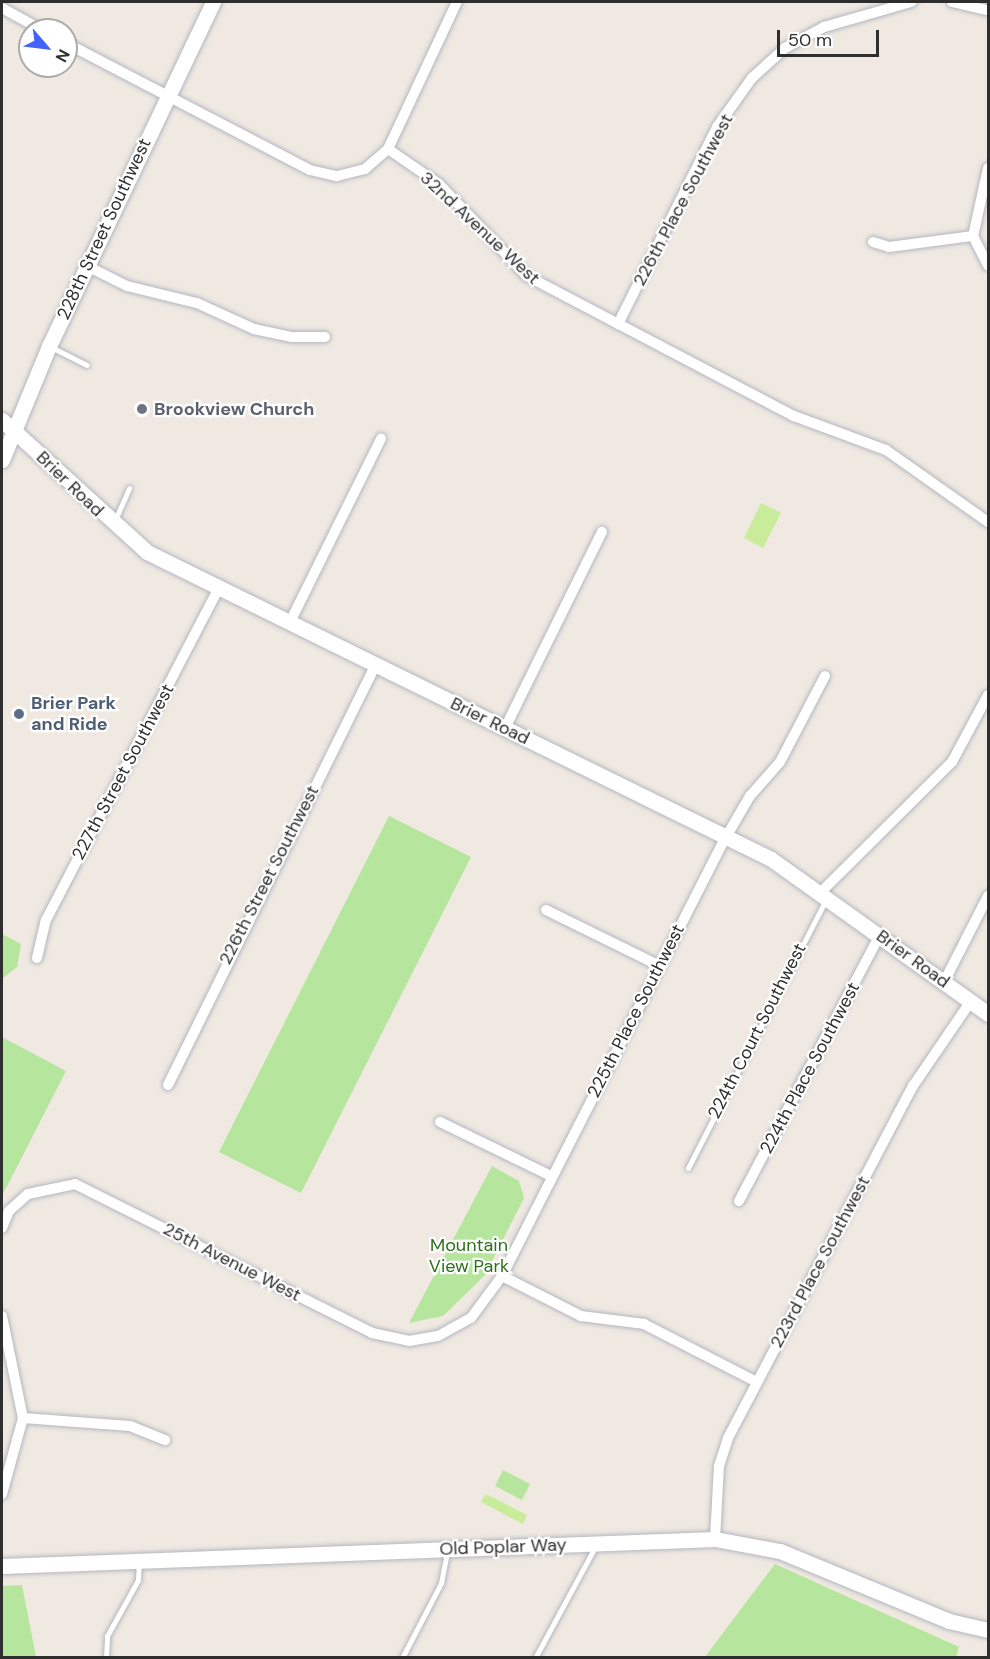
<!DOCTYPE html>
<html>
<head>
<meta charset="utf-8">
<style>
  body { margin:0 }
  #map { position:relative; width:990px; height:1659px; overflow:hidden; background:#efe9e1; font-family:"DM Sans",sans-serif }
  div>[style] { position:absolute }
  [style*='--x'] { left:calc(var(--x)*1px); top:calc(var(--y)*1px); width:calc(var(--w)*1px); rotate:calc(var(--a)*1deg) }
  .green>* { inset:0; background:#b6e59e }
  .pitch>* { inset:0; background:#c9ec9a }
  .roads { filter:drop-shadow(0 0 2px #b4b7c1) drop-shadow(0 0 2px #b4b7c1) }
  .lane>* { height:5px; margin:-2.5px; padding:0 2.5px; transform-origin:2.5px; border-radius:2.5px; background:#fff }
  .street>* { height:10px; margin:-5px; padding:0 5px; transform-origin:5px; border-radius:5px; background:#fff }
  .secondary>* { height:15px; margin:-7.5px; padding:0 7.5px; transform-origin:7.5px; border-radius:7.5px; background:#fff }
  .dots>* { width:16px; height:16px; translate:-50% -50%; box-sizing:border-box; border:3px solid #fff; border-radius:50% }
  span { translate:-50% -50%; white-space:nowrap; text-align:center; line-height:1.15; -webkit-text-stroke:4.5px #fff; paint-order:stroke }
  .street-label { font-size:18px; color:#2e2e2e }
  .worship-label { font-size:18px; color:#5b616d; font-weight:700 }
  .left { translate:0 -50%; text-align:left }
  .service-label { font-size:18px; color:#4e5e75; font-weight:700 }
  .park-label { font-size:18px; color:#2c6e1b }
  .frame { position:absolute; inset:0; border:3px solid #2e2e2e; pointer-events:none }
  .north { position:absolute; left:18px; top:18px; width:60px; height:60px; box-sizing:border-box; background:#fff; border:2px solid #ababab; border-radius:50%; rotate:118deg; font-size:16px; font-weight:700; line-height:24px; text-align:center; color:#2e2e2e }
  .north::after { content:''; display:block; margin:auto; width:21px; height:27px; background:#4264fb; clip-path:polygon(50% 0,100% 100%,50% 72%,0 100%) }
  .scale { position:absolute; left:777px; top:30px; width:102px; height:27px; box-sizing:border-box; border:3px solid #2e2e2e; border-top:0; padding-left:8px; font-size:18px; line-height:21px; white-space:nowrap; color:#2e2e2e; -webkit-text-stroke:4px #fff; paint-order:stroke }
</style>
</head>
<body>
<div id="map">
  <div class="green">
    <div style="clip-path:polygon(389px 816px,471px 857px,301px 1193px,219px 1152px)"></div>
    <div style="clip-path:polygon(2px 934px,21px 944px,17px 967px,2px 979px)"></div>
    <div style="clip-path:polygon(2px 1037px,66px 1071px,2px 1196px)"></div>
    <div style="clip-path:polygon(492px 1166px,519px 1181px,524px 1198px,485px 1275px,443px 1316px,409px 1323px)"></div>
    <div style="clip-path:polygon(503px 1470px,530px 1484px,522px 1500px,495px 1486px)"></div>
    <div style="clip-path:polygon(775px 1564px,959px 1647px,956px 1657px,705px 1657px)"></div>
    <div style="clip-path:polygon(22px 1585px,36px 1657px,2px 1657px,2px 1586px)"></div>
  </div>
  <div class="pitch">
    <div style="clip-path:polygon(761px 503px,781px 513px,763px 548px,744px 538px)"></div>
    <div style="clip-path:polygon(486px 1494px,527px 1515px,523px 1524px,481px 1502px)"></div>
  </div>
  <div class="roads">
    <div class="lane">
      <div style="--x:51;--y:347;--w:40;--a:26.6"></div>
      <div style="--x:115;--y:520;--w:35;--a:-66"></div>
      <div style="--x:688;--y:1168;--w:302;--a:-62.8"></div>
      <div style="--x:106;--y:1658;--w:22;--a:-87"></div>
      <div style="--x:107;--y:1636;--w:64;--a:-61"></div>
      <div style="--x:138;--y:1580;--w:17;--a:-87"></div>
      <div style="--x:402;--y:1658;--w:85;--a:-62.5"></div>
      <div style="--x:441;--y:1583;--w:33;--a:-79"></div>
      <div style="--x:535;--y:1658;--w:126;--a:-61.6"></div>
    </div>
    <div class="street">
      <div style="--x:952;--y:2;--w:37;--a:13"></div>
      <div style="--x:2;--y:8;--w:46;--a:28.8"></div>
      <div style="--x:66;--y:43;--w:275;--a:27.5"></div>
      <div style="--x:310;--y:170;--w:28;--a:13"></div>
      <div style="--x:337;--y:176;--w:29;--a:-14"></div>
      <div style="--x:365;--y:169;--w:30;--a:-41"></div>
      <div style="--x:388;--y:149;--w:62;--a:34.5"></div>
      <div style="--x:439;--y:184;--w:127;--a:46.3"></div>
      <div style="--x:527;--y:276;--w:301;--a:27.7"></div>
      <div style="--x:794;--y:416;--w:98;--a:20.3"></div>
      <div style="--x:886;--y:450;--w:125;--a:35.2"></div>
      <div style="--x:388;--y:149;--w:162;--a:-64.9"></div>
      <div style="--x:988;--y:168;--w:70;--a:102.4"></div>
      <div style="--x:973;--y:236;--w:33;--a:63"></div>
      <div style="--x:873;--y:242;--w:17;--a:17"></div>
      <div style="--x:889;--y:247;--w:85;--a:-7.5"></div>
      <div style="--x:87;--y:266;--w:45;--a:26.6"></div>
      <div style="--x:127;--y:286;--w:72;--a:13.7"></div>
      <div style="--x:197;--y:303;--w:63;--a:24.5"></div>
      <div style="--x:254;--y:329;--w:39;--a:12"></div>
      <div style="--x:292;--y:337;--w:33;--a:0"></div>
      <div style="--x:618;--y:324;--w:220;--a:-63.3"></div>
      <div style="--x:717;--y:127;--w:60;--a:-54.5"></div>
      <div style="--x:752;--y:78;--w:45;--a:-42.3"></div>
      <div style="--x:785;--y:48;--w:44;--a:-28.3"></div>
      <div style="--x:824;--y:27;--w:91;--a:-16"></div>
      <div style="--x:289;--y:624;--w:207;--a:-63.6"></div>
      <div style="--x:505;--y:728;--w:219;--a:-63.7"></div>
      <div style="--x:822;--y:891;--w:183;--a:-44.8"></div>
      <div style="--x:952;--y:762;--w:76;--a:-61.8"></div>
      <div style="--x:546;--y:910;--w:127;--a:26.2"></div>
      <div style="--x:37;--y:958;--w:39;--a:-77"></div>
      <div style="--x:46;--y:920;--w:372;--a:-62.5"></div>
      <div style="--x:944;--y:982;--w:97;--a:-62.9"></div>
      <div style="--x:168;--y:1085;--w:466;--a:-63.7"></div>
      <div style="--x:440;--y:1122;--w:123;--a:25.9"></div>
      <div style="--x:739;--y:1201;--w:301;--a:-62.1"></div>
      <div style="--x:2;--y:1228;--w:18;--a:-68"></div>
      <div style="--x:9;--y:1211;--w:25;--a:-42"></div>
      <div style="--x:28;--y:1194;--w:48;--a:-12"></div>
      <div style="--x:75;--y:1184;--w:332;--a:26.6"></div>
      <div style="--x:372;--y:1333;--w:38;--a:12"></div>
      <div style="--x:409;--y:1341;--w:29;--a:-10"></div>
      <div style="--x:438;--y:1336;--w:38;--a:-29"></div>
      <div style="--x:471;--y:1318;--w:52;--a:-53.6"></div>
      <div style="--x:502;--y:1276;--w:493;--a:-63"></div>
      <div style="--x:726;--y:837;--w:48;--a:-59.7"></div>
      <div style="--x:750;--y:796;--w:45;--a:-48.6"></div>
      <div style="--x:780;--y:762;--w:97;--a:-62.4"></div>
      <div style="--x:502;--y:1276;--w:89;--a:26.9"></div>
      <div style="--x:581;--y:1316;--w:64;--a:7.2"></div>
      <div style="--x:644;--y:1324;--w:127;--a:27.2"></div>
      <div style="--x:2;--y:1316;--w:104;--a:78.4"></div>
      <div style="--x:23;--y:1418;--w:79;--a:105.4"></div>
      <div style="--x:23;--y:1418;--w:107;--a:4.3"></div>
      <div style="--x:130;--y:1426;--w:38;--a:22"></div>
      <div style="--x:715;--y:1539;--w:73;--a:-86.9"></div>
      <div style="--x:719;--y:1466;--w:29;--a:-72"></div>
      <div style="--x:728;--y:1438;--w:398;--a:-62.3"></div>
      <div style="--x:913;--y:1086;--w:103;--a:-55.7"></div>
    </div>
    <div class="secondary">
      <div style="--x:2;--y:420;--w:196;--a:42.3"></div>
      <div style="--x:147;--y:552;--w:695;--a:26.2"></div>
      <div style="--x:771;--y:859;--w:267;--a:35.5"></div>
      <div style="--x:2;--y:460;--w:123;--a:-67.6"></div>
      <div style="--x:49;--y:346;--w:381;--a:-64.5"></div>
      <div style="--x:2;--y:1566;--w:714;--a:-2.17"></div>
      <div style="--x:715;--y:1539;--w:66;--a:10.5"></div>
      <div style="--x:780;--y:1551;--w:183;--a:22.5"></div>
      <div style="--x:949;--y:1621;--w:40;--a:13"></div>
    </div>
  </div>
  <div class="dots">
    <div style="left:142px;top:409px;background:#6b7280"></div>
    <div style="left:19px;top:714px;background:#5c6f8a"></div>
  </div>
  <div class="street-label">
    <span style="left:683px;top:200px;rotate:-62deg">226th Place Southwest</span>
    <span style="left:480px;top:228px;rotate:43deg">32nd Avenue West</span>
    <span style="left:104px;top:229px;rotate:-65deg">228th Street Southwest</span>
    <span style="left:70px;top:484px;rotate:44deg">Brier Road</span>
    <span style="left:490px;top:721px;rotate:26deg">Brier Road</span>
    <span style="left:123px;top:772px;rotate:-62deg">227th Street Southwest</span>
    <span style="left:269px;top:875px;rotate:-63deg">226th Street Southwest</span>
    <span style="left:913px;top:959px;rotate:36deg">Brier Road</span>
    <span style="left:636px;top:1011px;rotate:-63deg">225th Place Southwest</span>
    <span style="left:757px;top:1031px;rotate:-63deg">224th Court Southwest</span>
    <span style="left:810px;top:1068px;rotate:-62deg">224th Place Southwest</span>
    <span style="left:232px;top:1262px;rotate:27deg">25th Avenue West</span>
    <span style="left:820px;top:1262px;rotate:-62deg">223rd Place Southwest</span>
    <span style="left:503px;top:1547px;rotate:-2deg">Old Poplar Way</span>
  </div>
  <div class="worship-label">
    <span class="left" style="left:154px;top:409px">Brookview Church</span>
  </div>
  <div class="service-label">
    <span class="left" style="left:31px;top:714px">Brier Park<br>and Ride</span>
  </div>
  <div class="park-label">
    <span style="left:469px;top:1256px">Mountain<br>View Park</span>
  </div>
  <div class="frame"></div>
  <div class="north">N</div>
  <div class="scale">50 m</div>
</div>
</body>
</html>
